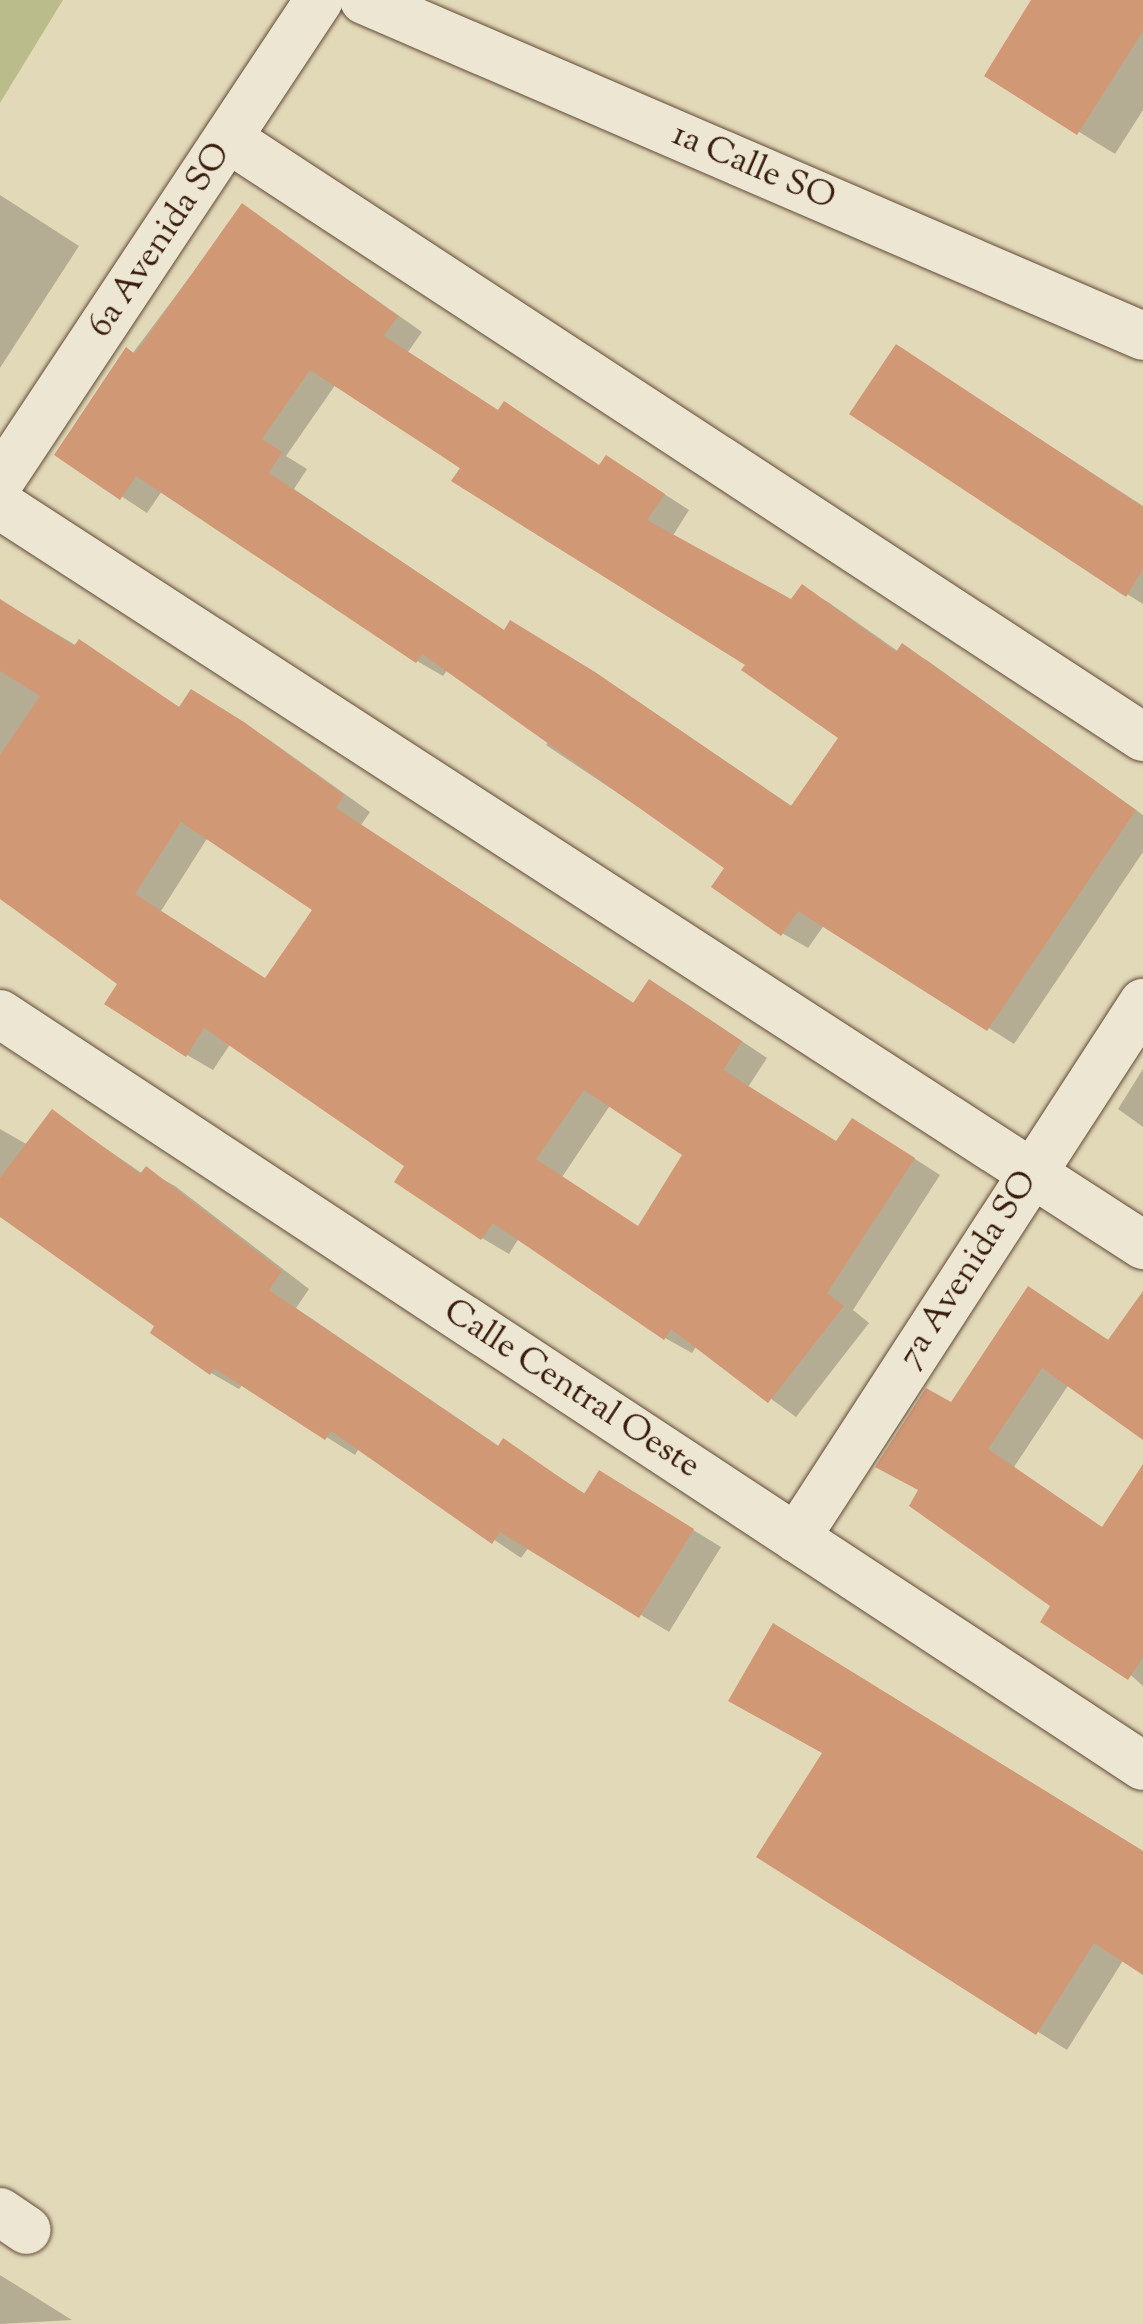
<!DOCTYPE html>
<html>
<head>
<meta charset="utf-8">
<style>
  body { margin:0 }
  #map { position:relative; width:1143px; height:2324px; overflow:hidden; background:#e2d9b9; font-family:"Sorts Mill Goudy",serif }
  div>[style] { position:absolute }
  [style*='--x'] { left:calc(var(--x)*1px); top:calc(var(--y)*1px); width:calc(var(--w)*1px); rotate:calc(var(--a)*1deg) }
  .green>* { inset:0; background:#babd8b }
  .shadow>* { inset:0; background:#0003 }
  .building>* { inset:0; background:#d19876 }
  .roads { filter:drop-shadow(0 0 2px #624a36) drop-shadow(0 0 2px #624a36) }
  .street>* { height:48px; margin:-24px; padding:0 24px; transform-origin:24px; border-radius:24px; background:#ece6d2 }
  span { translate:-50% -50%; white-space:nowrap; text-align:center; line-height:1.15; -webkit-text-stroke:10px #ece6d2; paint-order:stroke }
  .street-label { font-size:35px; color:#381b0a }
</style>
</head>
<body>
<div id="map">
  <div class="green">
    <div style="clip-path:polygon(0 0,63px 0,0 103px)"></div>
  </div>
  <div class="shadow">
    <div style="clip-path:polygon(1034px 0,1143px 0,1143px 110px,1115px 154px,987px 75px)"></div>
    <div style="clip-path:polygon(0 195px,79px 246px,0 368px)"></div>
    <div style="clip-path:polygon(evenodd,243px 206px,422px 332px,408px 352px,500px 412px,601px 467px,632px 473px,689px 510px,672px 537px,792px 602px,802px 587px,828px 602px,899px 652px,903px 647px,928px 661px,1143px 815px,1143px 852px,1014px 1044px,825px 924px,808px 948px,782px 933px,728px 867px,546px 745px,551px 738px,448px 669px,443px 676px,417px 661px,162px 491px,147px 513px,57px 454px,243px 206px,336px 384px,748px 664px,841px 737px,793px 807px,621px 690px,505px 631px,294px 489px,307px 469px,286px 456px,336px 384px)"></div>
    <div style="clip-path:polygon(929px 367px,1143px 506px,1143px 604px,1127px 594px)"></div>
    <div style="clip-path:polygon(evenodd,0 600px,181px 708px,218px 707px,271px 741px,370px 812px,361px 825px,635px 1004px,676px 997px,767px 1058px,748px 1087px,838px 1144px,879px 1136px,940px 1175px,853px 1310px,869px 1323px,796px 1417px,697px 1345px,692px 1353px,665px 1338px,519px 1238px,509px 1254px,482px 1238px,397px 1181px,407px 1166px,231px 1043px,213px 1070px,187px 1055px,120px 983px,0 898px,0 600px,208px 837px,315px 909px,267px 980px,161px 911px,208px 837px,0 600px,611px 1104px,686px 1154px,640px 1228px,562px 1177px,611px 1104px)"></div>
    <div style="clip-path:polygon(1143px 1069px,1143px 1127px,1118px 1109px)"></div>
    <div style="clip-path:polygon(53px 1112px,143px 1174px,146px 1170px,175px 1186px,309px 1289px,296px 1308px,500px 1447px,504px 1442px,587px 1495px,628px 1490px,721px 1547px,669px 1632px,529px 1547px,521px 1558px,359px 1448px,355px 1455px,243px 1384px,239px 1389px,211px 1373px,158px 1326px,0 1213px,0 1129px,28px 1145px)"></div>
    <div style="clip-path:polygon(1029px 1289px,1110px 1341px,1143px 1333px,1143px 1437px,1069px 1384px,1014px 1467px,1104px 1529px,1143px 1469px,1143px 1686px,1053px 1605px,952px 1405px)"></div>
    <div style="clip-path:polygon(803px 1643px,1143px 1851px,1143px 1972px,1124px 1959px,1067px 2050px,759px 1857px,825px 1753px)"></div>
    <div style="clip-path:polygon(0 2275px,72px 2320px,0 2324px)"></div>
  </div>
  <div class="building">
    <div style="clip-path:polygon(1031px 0,1143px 0,1143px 31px,1077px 135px,984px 76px)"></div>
    <div style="clip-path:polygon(evenodd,242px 203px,398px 316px,384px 336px,498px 410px,504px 401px,599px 465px,606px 455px,665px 494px,647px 520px,791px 599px,802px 584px,896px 652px,902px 643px,1136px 810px,987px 1031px,798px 911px,781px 936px,711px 887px,724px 868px,422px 654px,416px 663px,136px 476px,120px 500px,54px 455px,126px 347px,135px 354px,242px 203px,310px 370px,460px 468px,451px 481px,745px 665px,741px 670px,838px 738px,791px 806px,595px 672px,510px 620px,504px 630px,269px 473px,282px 452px,262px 439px,310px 370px)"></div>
    <div style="clip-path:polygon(896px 344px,1143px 507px,1143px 569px,1126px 597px,849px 414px)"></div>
    <div style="clip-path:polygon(evenodd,0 599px,74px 646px,79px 639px,179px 707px,191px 689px,244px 722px,344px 795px,336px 808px,633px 1003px,649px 979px,742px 1041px,723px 1070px,836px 1141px,852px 1118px,915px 1158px,827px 1293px,844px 1306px,768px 1403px,671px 1329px,664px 1340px,493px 1223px,481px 1240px,394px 1182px,404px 1166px,204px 1028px,186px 1057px,104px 1004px,117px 984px,0 899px,0 755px,40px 696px,0 671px,0 599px,181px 822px,312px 910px,265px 978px,135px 894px,181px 822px,0 599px,584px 1090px,682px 1155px,638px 1226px,536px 1159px,584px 1090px)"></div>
    <div style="clip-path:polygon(52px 1109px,140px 1174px,146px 1166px,282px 1271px,269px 1290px,498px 1446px,503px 1438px,584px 1494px,599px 1470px,694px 1529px,639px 1618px,500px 1532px,492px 1544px,331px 1431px,325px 1440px,214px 1368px,210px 1375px,150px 1333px,154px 1326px,0 1217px,0 1178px)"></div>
    <div style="clip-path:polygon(1028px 1286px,1108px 1340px,1143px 1291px,1143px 1440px,1042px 1368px,988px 1449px,1102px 1527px,1143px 1464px,1143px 1657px,1128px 1680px,1040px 1622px,1050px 1606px,909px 1506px,918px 1490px,875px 1467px,926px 1388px,951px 1402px)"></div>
    <div style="clip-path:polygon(773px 1623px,1143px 1851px,1143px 1975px,1094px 1943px,1036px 2035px,756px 1857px,822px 1753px,728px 1701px)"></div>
  </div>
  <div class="roads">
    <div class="street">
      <div style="--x:364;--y:0;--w:848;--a:23.33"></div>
      <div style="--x:229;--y:139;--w:1092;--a:33.2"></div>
      <div style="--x:0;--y:481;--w:577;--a:-56.45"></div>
      <div style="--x:0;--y:505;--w:1362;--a:32.92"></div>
      <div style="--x:0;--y:1014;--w:1368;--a:33.34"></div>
      <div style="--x:796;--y:1538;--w:638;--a:-57.03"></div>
      <div style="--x:0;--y:2212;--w:32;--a:34"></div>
    </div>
  </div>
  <div class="street-label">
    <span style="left:753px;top:168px;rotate:23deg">1a Calle SO</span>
    <span style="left:161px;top:241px;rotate:-56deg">6a Avenida SO</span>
    <span style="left:969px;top:1270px;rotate:-57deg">7a Avenida SO</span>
    <span style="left:571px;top:1390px;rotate:33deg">Calle Central Oeste</span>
  </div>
</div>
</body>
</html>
